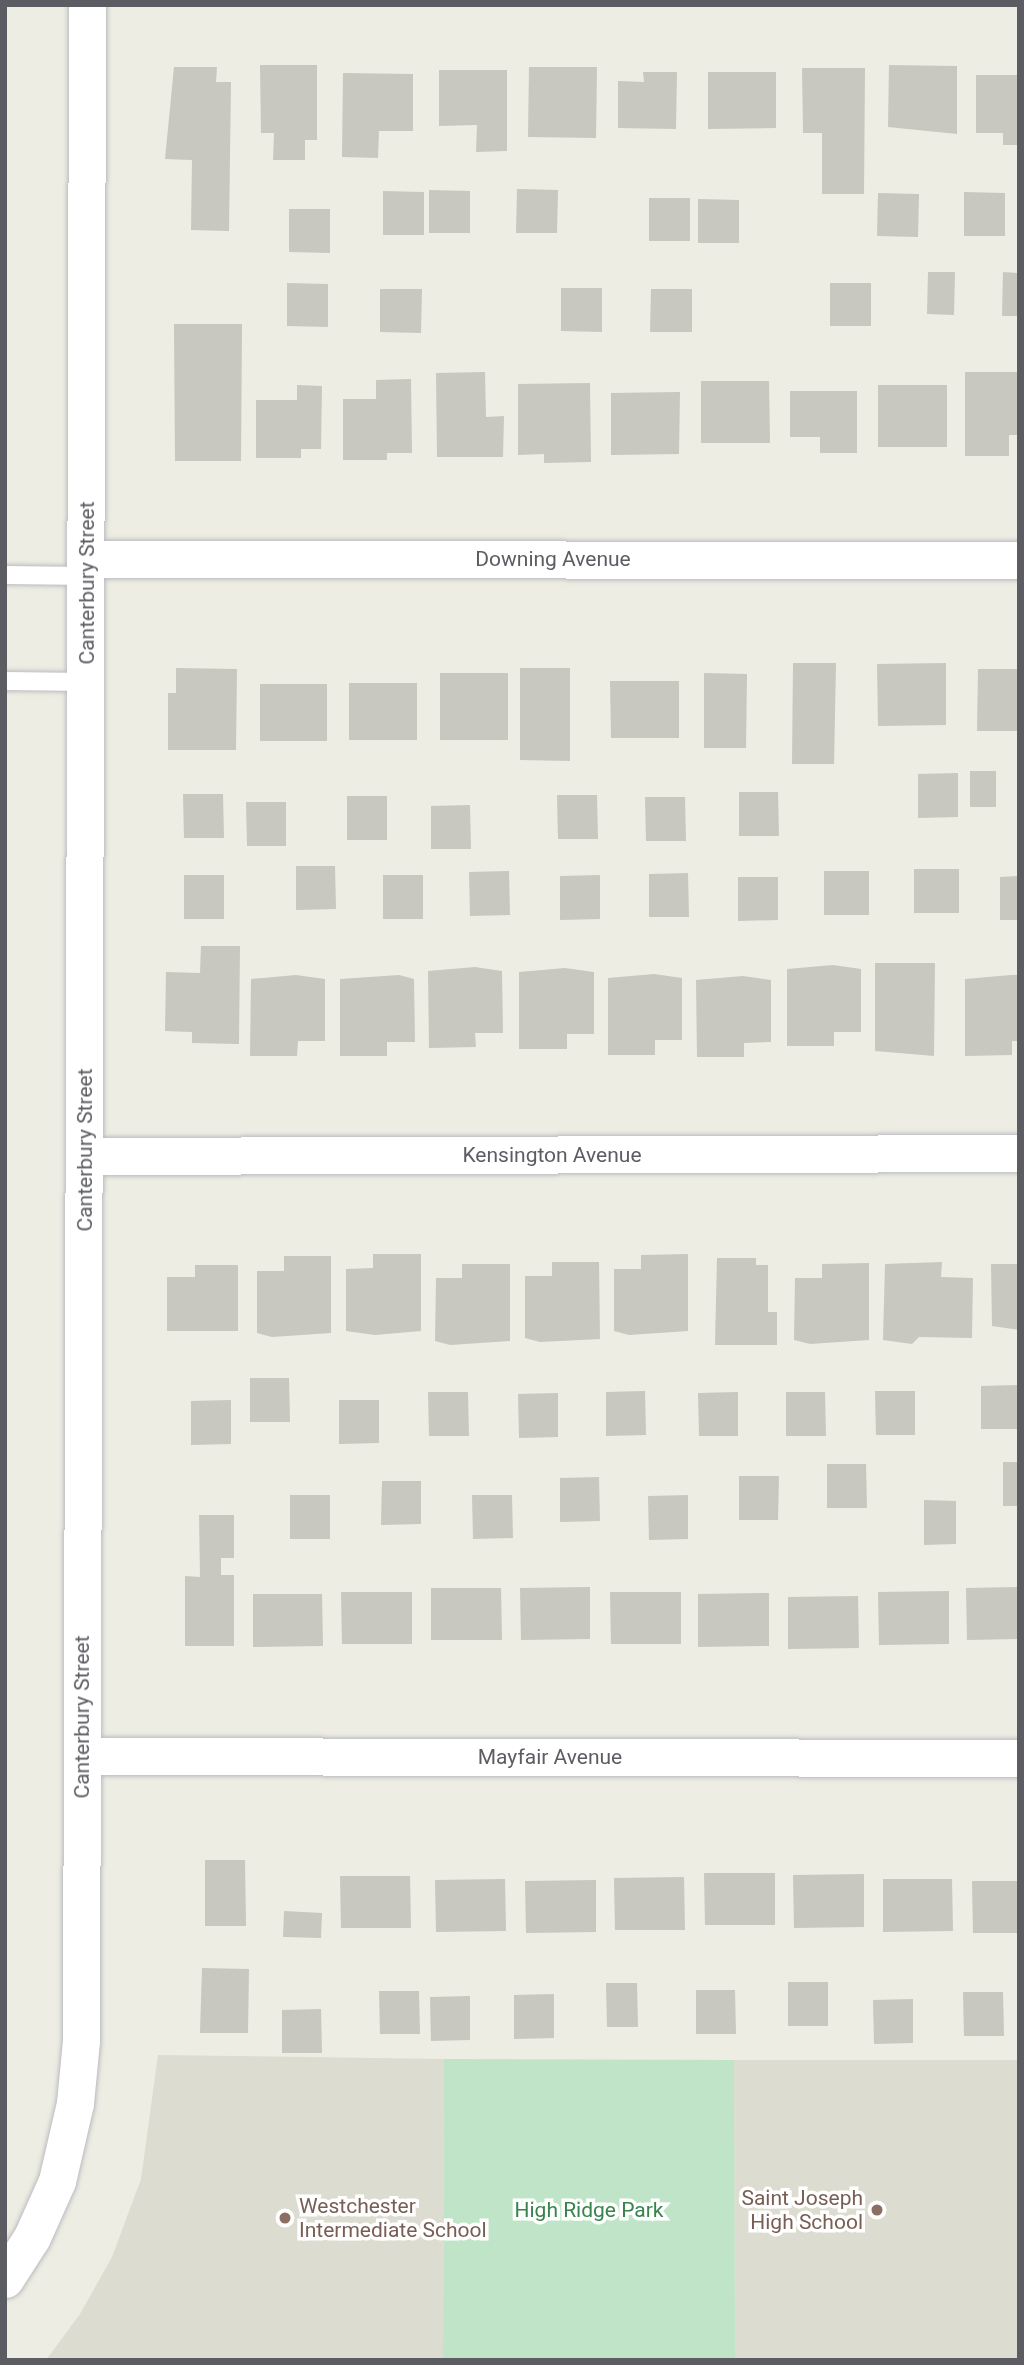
<!DOCTYPE html>
<html>
<head>
<meta charset="utf-8">
<style>
  body { margin:0 }
  #map { position:relative; width:1024px; height:2365px; overflow:hidden; background:#edede3; font-family:Roboto,sans-serif }
  div>[style] { position:absolute }
  [style*='--x'] { left:calc(var(--x)*1px); top:calc(var(--y)*1px); width:calc(var(--w)*1px); rotate:calc(var(--a)*1deg) }
  .education>* { inset:0; background:#dddcd1 }
  .green>* { inset:0; background:#c0e4c8 }
  .building>* { inset:0; background:#c8c7c0 }
  .roads { filter:drop-shadow(0 0 2px #babbc1) drop-shadow(0 0 2px #babbc1) }
  .service>* { height:18px; margin:-9px; padding:0 9px; transform-origin:9px; border-radius:9px; background:#fff }
  .minor>* { height:37px; margin:-18.5px; padding:0 18.5px; transform-origin:18.5px; border-radius:18.5px; background:#fff }
  .dots>* { width:19px; height:19px; translate:-50% -50%; box-sizing:border-box; border:4px solid #fff; border-radius:50% }
  span { translate:-50% -50%; white-space:nowrap; text-align:center; line-height:1.15; -webkit-text-stroke:7px #fff; paint-order:stroke }
  .street-label { font-size:21px; color:#5b5d63 }
  .education-label { font-size:21px; color:#785e54 }
  .right { translate:-100% -50%; text-align:right }
  .left { translate:0 -50%; text-align:left }
  .park-label { font-size:21px; color:#39844c }
  .frame { position:absolute; inset:0; border:7px solid #5b5d63; pointer-events:none }
</style>
</head>
<body>
<div id="map">
  <div class="education">
    <div style="clip-path:polygon(158px 2055px,444px 2059px,443px 2360px,46px 2360px,80px 2314px,112px 2257px,141px 2179px)"></div>
    <div style="clip-path:polygon(734px 2060px,1019px 2060px,1019px 2360px,735px 2360px)"></div>
  </div>
  <div class="green">
    <div style="clip-path:polygon(444px 2059px,734px 2060px,735px 2360px,443px 2360px)"></div>
  </div>
  <div class="building">
    <div style="clip-path:polygon(260px 65px,317px 65px,317px 140px,305px 140px,305px 160px,273px 160px,274px 133px,261px 133px)"></div>
    <div style="clip-path:polygon(889px 65px,957px 66px,957px 134px,888px 127px)"></div>
    <div style="clip-path:polygon(174px 67px,217px 67px,216px 82px,231px 82px,229px 231px,191px 230px,192px 160px,165px 159px)"></div>
    <div style="clip-path:polygon(529px 67px,597px 67px,596px 138px,528px 137px)"></div>
    <div style="clip-path:polygon(802px 68px,865px 68px,864px 194px,822px 194px,822px 133px,803px 133px)"></div>
    <div style="clip-path:polygon(439px 70px,507px 70px,507px 151px,476px 152px,477px 125px,439px 126px)"></div>
    <div style="clip-path:polygon(643px 72px,677px 72px,676px 129px,618px 128px,618px 81px,644px 82px)"></div>
    <div style="clip-path:polygon(708px 72px,776px 72px,776px 128px,708px 129px)"></div>
    <div style="clip-path:polygon(343px 73px,413px 74px,413px 131px,379px 131px,378px 158px,342px 157px)"></div>
    <div style="clip-path:polygon(976px 75px,1019px 75px,1019px 145px,1003px 145px,1003px 133px,976px 133px)"></div>
    <div style="clip-path:polygon(517px 189px,558px 190px,557px 233px,516px 233px)"></div>
    <div style="clip-path:polygon(429px 190px,470px 191px,470px 233px,429px 233px)"></div>
    <div style="clip-path:polygon(383px 191px,424px 192px,424px 235px,383px 235px)"></div>
    <div style="clip-path:polygon(964px 192px,1005px 193px,1005px 236px,964px 236px)"></div>
    <div style="clip-path:polygon(878px 193px,919px 194px,918px 237px,877px 236px)"></div>
    <div style="clip-path:polygon(649px 198px,690px 198px,690px 241px,649px 241px)"></div>
    <div style="clip-path:polygon(698px 199px,739px 200px,739px 243px,698px 243px)"></div>
    <div style="clip-path:polygon(289px 209px,330px 209px,330px 253px,289px 252px)"></div>
    <div style="clip-path:polygon(928px 272px,955px 272px,954px 315px,927px 314px)"></div>
    <div style="clip-path:polygon(1003px 272px,1019px 273px,1019px 316px,1002px 316px)"></div>
    <div style="clip-path:polygon(287px 283px,328px 284px,328px 327px,287px 326px)"></div>
    <div style="clip-path:polygon(830px 283px,871px 283px,871px 326px,830px 326px)"></div>
    <div style="clip-path:polygon(561px 288px,602px 288px,602px 332px,561px 331px)"></div>
    <div style="clip-path:polygon(380px 289px,422px 289px,421px 333px,380px 332px)"></div>
    <div style="clip-path:polygon(651px 289px,692px 289px,692px 332px,650px 332px)"></div>
    <div style="clip-path:polygon(174px 324px,242px 324px,241px 461px,175px 461px)"></div>
    <div style="clip-path:polygon(485px 372px,486px 417px,504px 416px,503px 457px,437px 457px,436px 373px)"></div>
    <div style="clip-path:polygon(965px 372px,1019px 372px,1019px 435px,1009px 435px,1009px 456px,965px 456px)"></div>
    <div style="clip-path:polygon(411px 379px,412px 453px,387px 453px,387px 460px,343px 460px,343px 399px,376px 399px,376px 380px)"></div>
    <div style="clip-path:polygon(701px 381px,769px 381px,770px 443px,701px 443px)"></div>
    <div style="clip-path:polygon(590px 383px,591px 462px,544px 463px,544px 454px,518px 455px,518px 384px)"></div>
    <div style="clip-path:polygon(297px 385px,322px 386px,321px 449px,301px 449px,301px 458px,256px 458px,256px 400px,297px 400px)"></div>
    <div style="clip-path:polygon(878px 385px,947px 385px,947px 447px,878px 447px)"></div>
    <div style="clip-path:polygon(790px 391px,857px 391px,857px 453px,820px 453px,820px 437px,790px 437px)"></div>
    <div style="clip-path:polygon(680px 392px,679px 454px,611px 455px,611px 393px)"></div>
    <div style="clip-path:polygon(793px 663px,836px 663px,834px 764px,792px 764px)"></div>
    <div style="clip-path:polygon(946px 663px,946px 725px,878px 726px,877px 664px)"></div>
    <div style="clip-path:polygon(176px 668px,237px 669px,236px 750px,168px 750px,168px 693px,176px 693px)"></div>
    <div style="clip-path:polygon(520px 668px,570px 668px,570px 761px,520px 760px)"></div>
    <div style="clip-path:polygon(978px 669px,1019px 669px,1019px 731px,977px 731px)"></div>
    <div style="clip-path:polygon(440px 673px,508px 673px,508px 740px,440px 740px)"></div>
    <div style="clip-path:polygon(704px 673px,747px 674px,746px 748px,704px 748px)"></div>
    <div style="clip-path:polygon(610px 681px,679px 681px,679px 738px,611px 738px)"></div>
    <div style="clip-path:polygon(349px 683px,417px 683px,417px 740px,349px 740px)"></div>
    <div style="clip-path:polygon(260px 684px,327px 684px,327px 741px,260px 741px)"></div>
    <div style="clip-path:polygon(970px 771px,996px 771px,996px 807px,970px 807px)"></div>
    <div style="clip-path:polygon(958px 773px,958px 817px,918px 818px,918px 774px)"></div>
    <div style="clip-path:polygon(739px 792px,778px 792px,779px 836px,739px 836px)"></div>
    <div style="clip-path:polygon(183px 794px,223px 794px,224px 838px,184px 838px)"></div>
    <div style="clip-path:polygon(557px 795px,597px 795px,598px 839px,558px 839px)"></div>
    <div style="clip-path:polygon(347px 796px,387px 796px,387px 840px,347px 840px)"></div>
    <div style="clip-path:polygon(645px 797px,685px 797px,686px 841px,646px 841px)"></div>
    <div style="clip-path:polygon(246px 802px,286px 802px,286px 846px,247px 846px)"></div>
    <div style="clip-path:polygon(470px 805px,471px 849px,431px 849px,431px 806px)"></div>
    <div style="clip-path:polygon(296px 866px,335px 866px,336px 909px,296px 910px)"></div>
    <div style="clip-path:polygon(914px 869px,959px 869px,959px 913px,914px 913px)"></div>
    <div style="clip-path:polygon(509px 871px,510px 915px,470px 916px,469px 872px)"></div>
    <div style="clip-path:polygon(824px 871px,869px 871px,869px 915px,824px 915px)"></div>
    <div style="clip-path:polygon(688px 873px,689px 917px,649px 917px,649px 874px)"></div>
    <div style="clip-path:polygon(184px 875px,224px 875px,224px 919px,184px 919px)"></div>
    <div style="clip-path:polygon(383px 875px,423px 875px,423px 919px,383px 919px)"></div>
    <div style="clip-path:polygon(600px 875px,600px 919px,560px 920px,560px 876px)"></div>
    <div style="clip-path:polygon(1019px 876px,1019px 920px,1000px 920px,1000px 877px)"></div>
    <div style="clip-path:polygon(738px 877px,778px 877px,778px 920px,738px 921px)"></div>
    <div style="clip-path:polygon(201px 946px,240px 946px,239px 1044px,192px 1043px,192px 1032px,165px 1031px,166px 972px,200px 973px)"></div>
    <div style="clip-path:polygon(875px 963px,935px 963px,934px 1056px,875px 1051px)"></div>
    <div style="clip-path:polygon(833px 965px,861px 969px,861px 1032px,834px 1032px,834px 1046px,787px 1046px,787px 969px)"></div>
    <div style="clip-path:polygon(475px 967px,502px 971px,503px 1033px,475px 1033px,476px 1047px,429px 1048px,428px 971px)"></div>
    <div style="clip-path:polygon(565px 968px,594px 972px,594px 1034px,567px 1034px,567px 1049px,519px 1049px,519px 972px)"></div>
    <div style="clip-path:polygon(654px 974px,682px 978px,682px 1040px,655px 1040px,655px 1055px,608px 1055px,608px 978px)"></div>
    <div style="clip-path:polygon(296px 975px,325px 979px,325px 1041px,298px 1041px,297px 1056px,250px 1056px,251px 979px)"></div>
    <div style="clip-path:polygon(399px 975px,414px 979px,415px 1042px,387px 1042px,387px 1056px,340px 1056px,340px 979px)"></div>
    <div style="clip-path:polygon(1011px 975px,1019px 975px,1019px 1041px,1012px 1041px,1012px 1055px,965px 1056px,965px 979px)"></div>
    <div style="clip-path:polygon(743px 976px,771px 980px,771px 1042px,744px 1043px,744px 1057px,697px 1057px,696px 980px)"></div>
    <div style="clip-path:polygon(373px 1254px,421px 1254px,421px 1331px,375px 1335px,346px 1331px,346px 1269px,373px 1268px)"></div>
    <div style="clip-path:polygon(688px 1254px,688px 1331px,629px 1335px,614px 1331px,614px 1269px,641px 1269px,641px 1255px)"></div>
    <div style="clip-path:polygon(284px 1256px,331px 1256px,331px 1333px,272px 1337px,257px 1333px,257px 1271px,284px 1271px)"></div>
    <div style="clip-path:polygon(717px 1258px,756px 1258px,756px 1265px,768px 1265px,768px 1312px,777px 1312px,777px 1345px,715px 1345px)"></div>
    <div style="clip-path:polygon(552px 1262px,599px 1262px,600px 1339px,540px 1342px,525px 1338px,525px 1276px,552px 1276px)"></div>
    <div style="clip-path:polygon(942px 1262px,941px 1277px,973px 1278px,972px 1338px,919px 1337px,912px 1344px,883px 1340px,885px 1264px)"></div>
    <div style="clip-path:polygon(869px 1263px,869px 1340px,810px 1344px,794px 1340px,795px 1278px,822px 1278px,822px 1264px)"></div>
    <div style="clip-path:polygon(462px 1264px,510px 1264px,510px 1341px,450px 1345px,435px 1341px,436px 1278px,462px 1278px)"></div>
    <div style="clip-path:polygon(991px 1264px,1019px 1264px,1019px 1330px,992px 1326px)"></div>
    <div style="clip-path:polygon(195px 1265px,238px 1265px,238px 1331px,167px 1331px,167px 1277px,195px 1277px)"></div>
    <div style="clip-path:polygon(250px 1378px,289px 1378px,290px 1422px,250px 1422px)"></div>
    <div style="clip-path:polygon(1019px 1385px,1019px 1429px,981px 1429px,981px 1386px)"></div>
    <div style="clip-path:polygon(645px 1391px,646px 1435px,606px 1436px,606px 1392px)"></div>
    <div style="clip-path:polygon(875px 1391px,915px 1391px,915px 1435px,876px 1435px)"></div>
    <div style="clip-path:polygon(428px 1392px,468px 1392px,469px 1436px,429px 1436px)"></div>
    <div style="clip-path:polygon(738px 1392px,738px 1436px,699px 1436px,698px 1393px)"></div>
    <div style="clip-path:polygon(786px 1392px,825px 1392px,826px 1436px,786px 1436px)"></div>
    <div style="clip-path:polygon(558px 1393px,558px 1437px,519px 1438px,518px 1394px)"></div>
    <div style="clip-path:polygon(231px 1400px,231px 1444px,191px 1445px,191px 1401px)"></div>
    <div style="clip-path:polygon(339px 1400px,379px 1400px,379px 1443px,339px 1444px)"></div>
    <div style="clip-path:polygon(1003px 1462px,1019px 1462px,1019px 1506px,1003px 1506px)"></div>
    <div style="clip-path:polygon(827px 1464px,866px 1464px,867px 1508px,827px 1508px)"></div>
    <div style="clip-path:polygon(739px 1476px,779px 1476px,778px 1520px,739px 1520px)"></div>
    <div style="clip-path:polygon(599px 1477px,600px 1521px,560px 1522px,560px 1478px)"></div>
    <div style="clip-path:polygon(382px 1481px,421px 1481px,421px 1524px,381px 1525px)"></div>
    <div style="clip-path:polygon(290px 1495px,330px 1495px,330px 1539px,290px 1539px)"></div>
    <div style="clip-path:polygon(472px 1495px,512px 1495px,513px 1538px,473px 1539px)"></div>
    <div style="clip-path:polygon(688px 1495px,688px 1539px,649px 1540px,648px 1496px)"></div>
    <div style="clip-path:polygon(924px 1500px,956px 1501px,956px 1544px,924px 1545px)"></div>
    <div style="clip-path:polygon(199px 1515px,234px 1515px,234px 1558px,221px 1558px,221px 1575px,234px 1575px,234px 1646px,185px 1646px,185px 1576px,200px 1577px)"></div>
    <div style="clip-path:polygon(590px 1587px,590px 1639px,521px 1640px,520px 1588px)"></div>
    <div style="clip-path:polygon(1019px 1587px,1019px 1639px,967px 1640px,966px 1588px)"></div>
    <div style="clip-path:polygon(431px 1588px,501px 1588px,502px 1640px,431px 1640px)"></div>
    <div style="clip-path:polygon(949px 1591px,949px 1644px,879px 1645px,878px 1592px)"></div>
    <div style="clip-path:polygon(341px 1592px,412px 1592px,412px 1644px,342px 1644px)"></div>
    <div style="clip-path:polygon(610px 1592px,681px 1592px,681px 1644px,611px 1644px)"></div>
    <div style="clip-path:polygon(769px 1593px,769px 1646px,698px 1647px,698px 1594px)"></div>
    <div style="clip-path:polygon(253px 1594px,322px 1594px,323px 1646px,253px 1647px)"></div>
    <div style="clip-path:polygon(858px 1596px,859px 1648px,788px 1649px,788px 1597px)"></div>
    <div style="clip-path:polygon(205px 1860px,245px 1860px,246px 1926px,205px 1926px)"></div>
    <div style="clip-path:polygon(704px 1873px,775px 1873px,775px 1925px,705px 1925px)"></div>
    <div style="clip-path:polygon(864px 1874px,864px 1927px,794px 1928px,793px 1875px)"></div>
    <div style="clip-path:polygon(340px 1876px,410px 1876px,411px 1928px,341px 1928px)"></div>
    <div style="clip-path:polygon(684px 1877px,685px 1930px,615px 1930px,614px 1878px)"></div>
    <div style="clip-path:polygon(505px 1879px,506px 1931px,436px 1932px,435px 1880px)"></div>
    <div style="clip-path:polygon(883px 1879px,952px 1879px,953px 1931px,883px 1932px)"></div>
    <div style="clip-path:polygon(596px 1880px,596px 1932px,526px 1933px,525px 1881px)"></div>
    <div style="clip-path:polygon(972px 1881px,1019px 1881px,1019px 1933px,973px 1933px)"></div>
    <div style="clip-path:polygon(284px 1911px,322px 1913px,321px 1938px,283px 1937px)"></div>
    <div style="clip-path:polygon(202px 1968px,249px 1969px,248px 2033px,200px 2033px)"></div>
    <div style="clip-path:polygon(788px 1982px,828px 1982px,828px 2026px,788px 2026px)"></div>
    <div style="clip-path:polygon(606px 1983px,637px 1983px,638px 2027px,607px 2027px)"></div>
    <div style="clip-path:polygon(696px 1990px,735px 1990px,736px 2034px,696px 2034px)"></div>
    <div style="clip-path:polygon(379px 1991px,419px 1991px,420px 2034px,380px 2034px)"></div>
    <div style="clip-path:polygon(963px 1992px,1003px 1992px,1004px 2036px,964px 2036px)"></div>
    <div style="clip-path:polygon(554px 1994px,554px 2038px,514px 2039px,514px 1995px)"></div>
    <div style="clip-path:polygon(470px 1996px,470px 2040px,431px 2041px,430px 1997px)"></div>
    <div style="clip-path:polygon(913px 1999px,913px 2043px,874px 2044px,873px 2000px)"></div>
    <div style="clip-path:polygon(321px 2009px,322px 2053px,282px 2053px,282px 2010px)"></div>
  </div>
  <div class="roads">
    <div class="service">
      <div style="--x:5;--y:575;--w:83;--a:0.7"></div>
      <div style="--x:5;--y:681;--w:81;--a:0.7"></div>
    </div>
    <div class="minor">
      <div style="--x:88;--y:559;--w:931;--a:0.06"></div>
      <div style="--x:85;--y:1156;--w:934;--a:-0.18"></div>
      <div style="--x:82;--y:1756;--w:937;--a:0.12"></div>
      <div style="--x:5;--y:2279;--w:50;--a:-57.3"></div>
      <div style="--x:32;--y:2237;--w:61;--a:-65.9"></div>
      <div style="--x:57;--y:2181;--w:80;--a:-77"></div>
      <div style="--x:75;--y:2103;--w:62;--a:-84.5"></div>
      <div style="--x:81;--y:2041;--w:2036;--a:-89.83"></div>
    </div>
  </div>
  <div class="dots">
    <div style="left:877px;top:2210px;background:#8d6e63"></div>
    <div style="left:285px;top:2218px;background:#8d6e63"></div>
  </div>
  <div class="street-label">
    <span style="left:553px;top:559px">Downing Avenue</span>
    <span style="left:87px;top:583px;rotate:-90deg">Canterbury Street</span>
    <span style="left:85px;top:1150px;rotate:-90deg">Canterbury Street</span>
    <span style="left:552px;top:1155px">Kensington Avenue</span>
    <span style="left:82px;top:1717px;rotate:-90deg">Canterbury Street</span>
    <span style="left:550px;top:1757px">Mayfair Avenue</span>
  </div>
  <div class="education-label">
    <span class="right" style="left:863px;top:2210px">Saint Joseph<br>High School</span>
    <span class="left" style="left:299px;top:2218px">Westchester<br>Intermediate School</span>
  </div>
  <div class="park-label">
    <span style="left:589px;top:2210px">High Ridge Park</span>
  </div>
  <div class="frame"></div>
</div>
</body>
</html>
